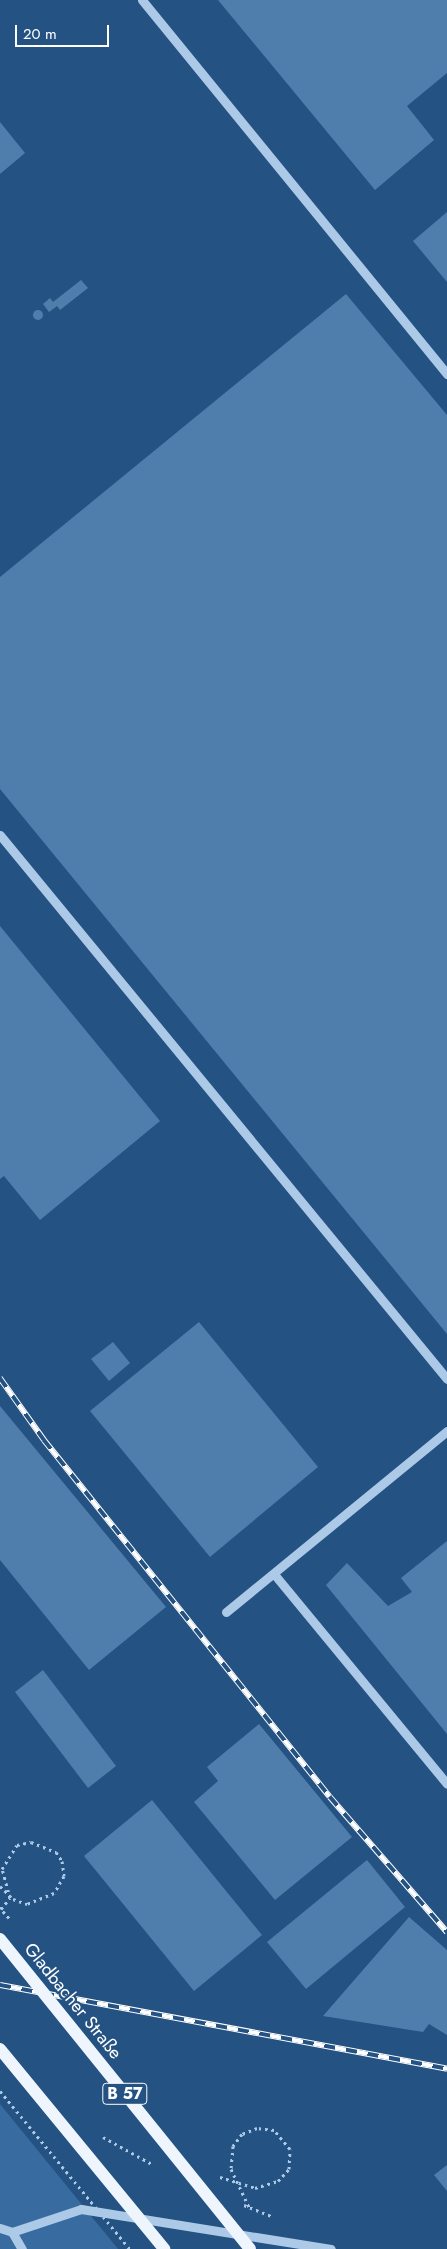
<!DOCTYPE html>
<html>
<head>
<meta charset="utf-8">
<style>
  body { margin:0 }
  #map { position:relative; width:447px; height:2249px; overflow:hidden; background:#245282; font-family:Jost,sans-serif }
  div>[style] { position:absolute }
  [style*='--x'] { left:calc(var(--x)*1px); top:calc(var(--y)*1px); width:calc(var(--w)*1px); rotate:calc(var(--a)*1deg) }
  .green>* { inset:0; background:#386ca0 }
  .building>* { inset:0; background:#507eac }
  .round { border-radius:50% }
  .path>* { height:3px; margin-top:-1.5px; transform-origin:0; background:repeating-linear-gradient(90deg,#accae7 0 2.5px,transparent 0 6.5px) }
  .minor>* { height:9px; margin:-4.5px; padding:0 4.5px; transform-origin:4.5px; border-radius:4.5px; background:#accae7 }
  .rail>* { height:5.5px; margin-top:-2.75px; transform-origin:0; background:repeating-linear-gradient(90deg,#245282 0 11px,#fff 0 22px); box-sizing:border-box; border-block:1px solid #fff }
  .path-bridge>* { height:3px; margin-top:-1.5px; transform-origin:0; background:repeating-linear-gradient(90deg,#accae7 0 2.5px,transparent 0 6.5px) }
  .major-bridge>* { height:12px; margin:-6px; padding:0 6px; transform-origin:6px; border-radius:6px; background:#eef5fd }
  span { translate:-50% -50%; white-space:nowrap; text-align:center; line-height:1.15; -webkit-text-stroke:4.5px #245282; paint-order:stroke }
  .shield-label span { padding:1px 4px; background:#245282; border:1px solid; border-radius:4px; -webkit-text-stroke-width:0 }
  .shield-label { font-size:16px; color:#fff; font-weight:700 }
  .street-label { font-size:18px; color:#fff }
  .scale { position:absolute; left:15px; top:25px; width:94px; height:22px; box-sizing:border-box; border:2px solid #fff; border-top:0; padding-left:6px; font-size:15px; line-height:18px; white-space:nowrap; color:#fff; -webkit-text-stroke:4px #245282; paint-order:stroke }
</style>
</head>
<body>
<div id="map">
  <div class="green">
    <div style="clip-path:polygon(0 2104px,118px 2249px,0 2249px)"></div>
  </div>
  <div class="building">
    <div style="clip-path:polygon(218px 0,447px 0,447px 73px,407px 106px,434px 140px,375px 190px)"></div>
    <div style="clip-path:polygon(0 122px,25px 153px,0 174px)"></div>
    <div style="clip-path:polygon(447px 212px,447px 282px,413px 241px)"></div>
    <div style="clip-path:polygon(81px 280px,88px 288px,60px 310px,57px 306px,49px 312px,43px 304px,50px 298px,53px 302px)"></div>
    <div style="clip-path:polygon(346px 294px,447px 415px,447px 1334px,0 789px,0 577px)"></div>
    <div class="round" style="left:33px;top:310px;width:10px;height:10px"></div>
    <div style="clip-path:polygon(0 926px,160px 1121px,40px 1220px,4px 1176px,0 1179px)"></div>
    <div style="clip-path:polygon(199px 1322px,318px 1467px,210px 1557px,90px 1411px)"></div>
    <div style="clip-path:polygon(113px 1342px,130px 1363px,109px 1381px,91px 1359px)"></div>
    <div style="clip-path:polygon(0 1406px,166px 1607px,89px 1670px,0 1560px)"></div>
    <div style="clip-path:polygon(447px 1541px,447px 1734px,326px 1585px,347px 1563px,388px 1606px,412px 1592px,401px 1578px)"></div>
    <div style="clip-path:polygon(43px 1670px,116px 1766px,88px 1788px,15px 1692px)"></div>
    <div style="clip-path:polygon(259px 1724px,352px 1837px,275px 1900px,194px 1802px,218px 1781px,207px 1767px)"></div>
    <div style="clip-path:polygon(152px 1800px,262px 1935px,194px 1991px,84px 1856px)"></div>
    <div style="clip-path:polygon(367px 1860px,405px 1907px,306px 1989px,267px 1942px)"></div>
    <div style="clip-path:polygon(409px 1917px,447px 1950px,447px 2035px,429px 2024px,423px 2032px,323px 2016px)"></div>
    <div style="clip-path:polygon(447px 2165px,447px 2191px,434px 2175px)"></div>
  </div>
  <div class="path">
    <div style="--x:0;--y:1886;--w:18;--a:45"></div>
    <div style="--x:13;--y:1899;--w:15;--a:20"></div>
    <div style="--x:0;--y:1907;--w:2;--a:63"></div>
    <div style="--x:103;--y:2137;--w:56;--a:28.9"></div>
    <div style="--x:231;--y:2169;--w:42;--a:64.7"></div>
    <div style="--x:244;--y:2205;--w:31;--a:22"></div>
  </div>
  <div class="minor">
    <div style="--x:142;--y:0;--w:483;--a:50.8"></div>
    <div style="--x:0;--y:835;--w:704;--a:50.59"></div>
    <div style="--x:274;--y:1574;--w:272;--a:50.5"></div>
    <div style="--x:226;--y:1612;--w:286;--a:-39.3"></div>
    <div style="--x:0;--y:2228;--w:13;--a:18"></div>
    <div style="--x:12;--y:2232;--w:20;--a:60"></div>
    <div style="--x:12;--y:2232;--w:73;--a:-18.4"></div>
    <div style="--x:81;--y:2209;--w:253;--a:9.1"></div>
  </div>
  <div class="rail">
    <div style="--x:0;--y:1378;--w:76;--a:54.6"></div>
    <div style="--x:44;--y:1440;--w:457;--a:51.3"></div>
    <div style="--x:330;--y:1797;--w:179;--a:49.1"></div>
    <div style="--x:0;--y:1985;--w:455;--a:10.6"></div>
  </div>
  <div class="path-bridge">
    <div style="--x:9;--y:1918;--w:12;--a:-132"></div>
    <div style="--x:1;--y:1909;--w:14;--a:-51"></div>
    <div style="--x:10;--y:1898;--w:30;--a:-105"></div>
    <div style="--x:2;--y:1869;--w:28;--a:-58"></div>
    <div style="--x:17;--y:1845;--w:14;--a:-12"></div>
    <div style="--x:31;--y:1842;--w:27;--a:22"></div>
    <div style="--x:56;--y:1852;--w:11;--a:56"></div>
    <div style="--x:62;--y:1861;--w:15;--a:82"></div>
    <div style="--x:64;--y:1876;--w:20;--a:120"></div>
    <div style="--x:54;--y:1893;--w:29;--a:158"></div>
    <div style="--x:0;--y:2091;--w:205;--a:50.6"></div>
    <div style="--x:220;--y:2177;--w:37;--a:17"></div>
    <div style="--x:255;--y:2188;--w:24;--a:-17"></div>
    <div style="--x:278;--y:2181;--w:16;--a:-47"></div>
    <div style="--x:289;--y:2169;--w:20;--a:-87"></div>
    <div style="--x:290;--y:2149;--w:25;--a:-130"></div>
    <div style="--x:274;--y:2130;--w:17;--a:-173"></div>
    <div style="--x:257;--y:2128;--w:16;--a:158"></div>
    <div style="--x:242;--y:2134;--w:15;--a:127"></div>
    <div style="--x:233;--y:2146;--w:23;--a:95"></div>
  </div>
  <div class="major-bridge">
    <div style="--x:0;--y:1939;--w:398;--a:51.1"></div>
    <div style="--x:0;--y:2049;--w:259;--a:50.6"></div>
  </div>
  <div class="shield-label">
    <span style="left:125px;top:2094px">B 57</span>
  </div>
  <div class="street-label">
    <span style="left:73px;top:2001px;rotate:51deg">Gladbacher Straße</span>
  </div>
  <div class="scale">20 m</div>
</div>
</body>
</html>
